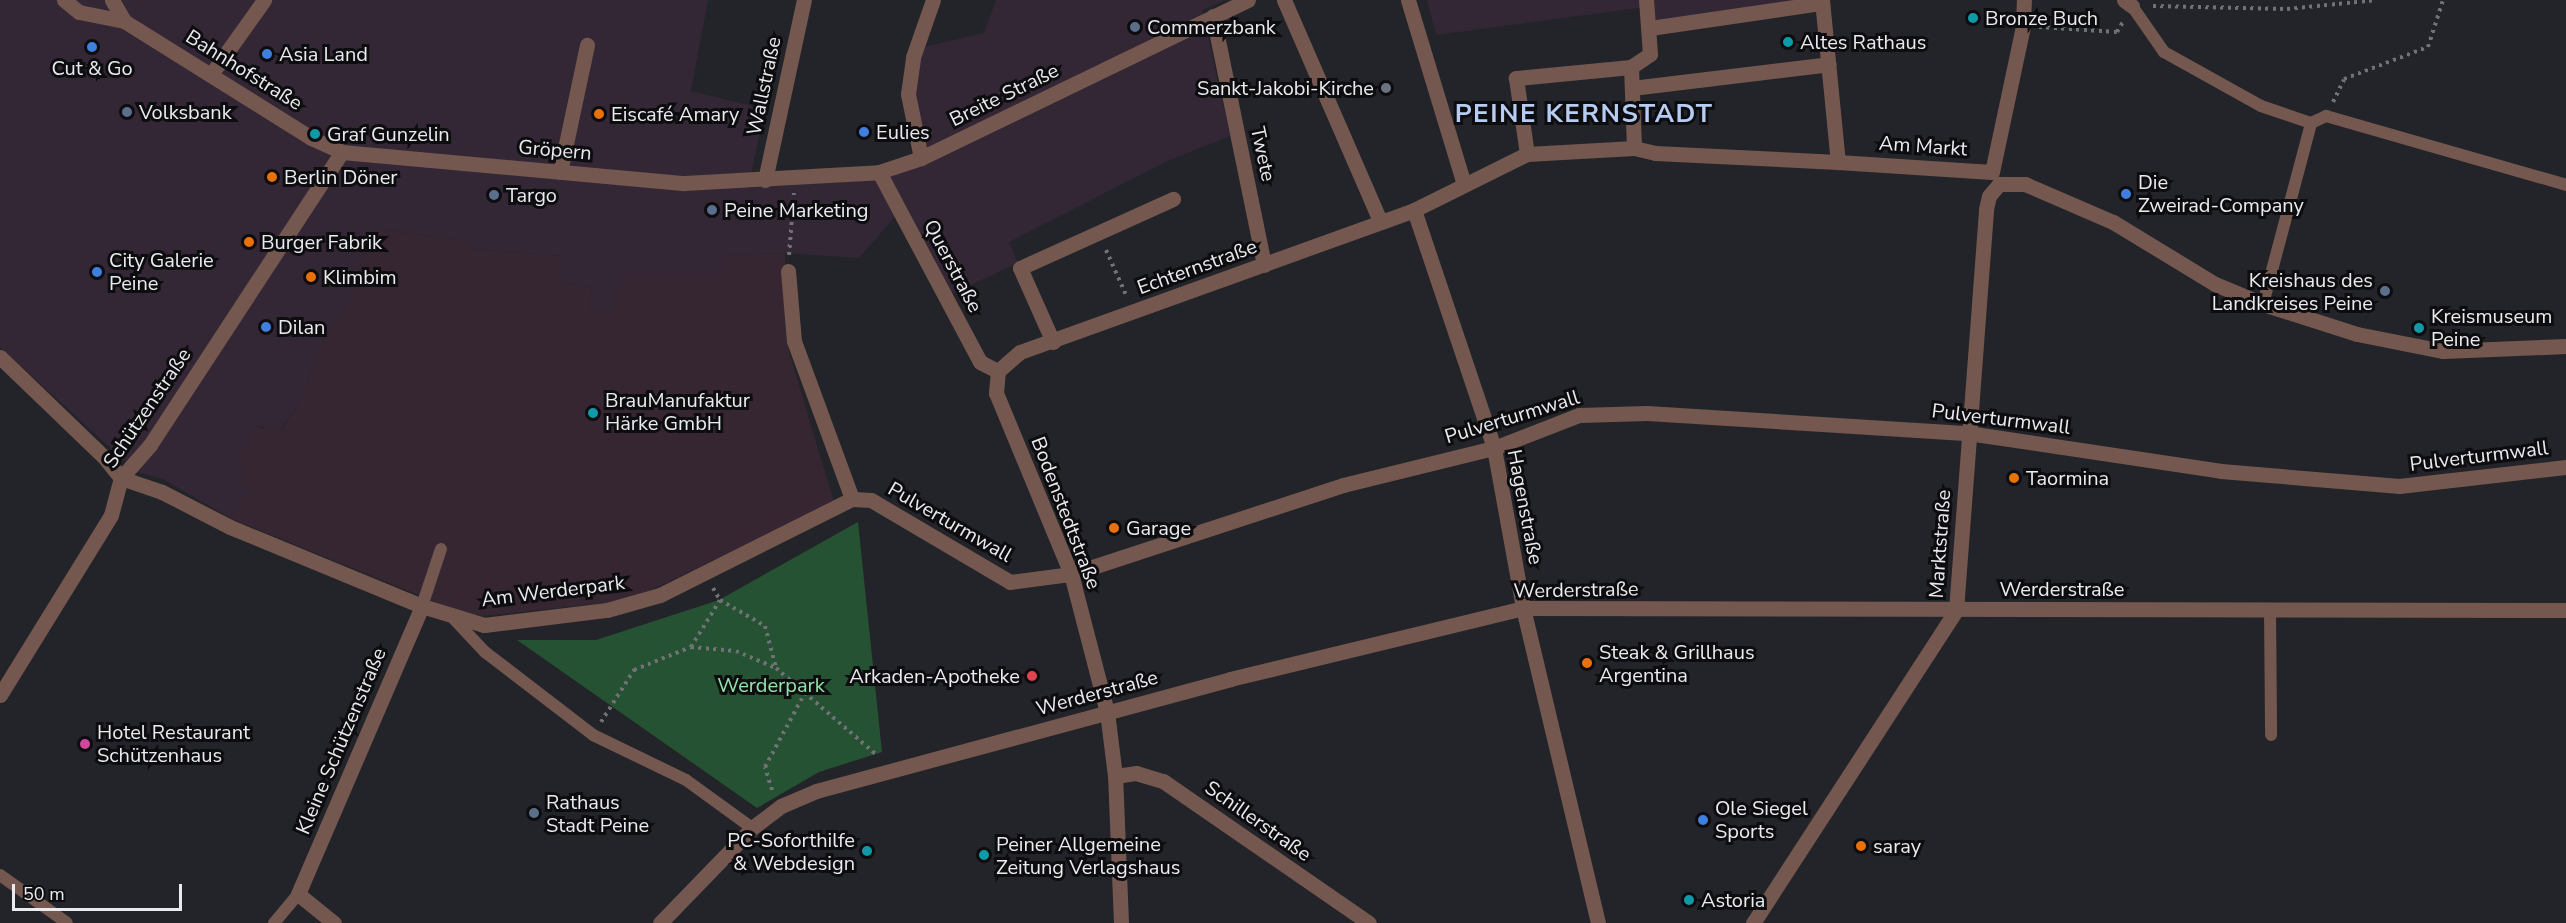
<!DOCTYPE html>
<html>
<head>
<meta charset="utf-8">
<style>
  body { margin:0 }
  #map { position:relative; width:2566px; height:923px; overflow:hidden; background:#232429; font-family:"Nunito Sans",sans-serif }
  div>[style] { position:absolute }
  [style*='--x'] { left:calc(var(--x)*1px); top:calc(var(--y)*1px); width:calc(var(--w)*1px); rotate:calc(var(--a)*1deg) }
  .commercial>* { inset:0; background:#332735 }
  .industrial>* { inset:0; background:#352631 }
  .green>* { inset:0; background:#255232 }
  .path>* { height:4px; margin-top:-2px; transform-origin:0; background:repeating-linear-gradient(90deg,#717276 0 3px,transparent 0 7.5px) }
  .service>* { height:12px; margin:-6px; padding:0 6px; transform-origin:6px; border-radius:6px; background:#74584f }
  .pedestrian>* { height:15px; margin:-7.5px; padding:0 7.5px; transform-origin:7.5px; border-radius:7.5px; background:#74584f }
  .minor>* { height:15px; margin:-7.5px; padding:0 7.5px; transform-origin:7.5px; border-radius:7.5px; background:#74584f }
  .tertiary>* { height:15px; margin:-7.5px; padding:0 7.5px; transform-origin:7.5px; border-radius:7.5px; background:#74584f }
  .dots>* { width:16px; height:16px; translate:-50% -50%; box-sizing:border-box; border:3px solid #0d0d10; border-radius:50% }
  span { translate:-50% -50%; white-space:nowrap; text-align:center; line-height:1.15; -webkit-text-stroke:6px #0d0d10; paint-order:stroke }
  .poi-label { font-size:20px; color:#eaebef }
  .left { translate:0 -50%; text-align:left }
  .right { translate:-100% -50%; text-align:right }
  .street-label { font-size:20px; color:#eaebef }
  .park-label { font-size:20px; color:#91e4a7 }
  .district-label { font-size:26px; color:#b6ccf3; font-weight:700; letter-spacing:1.5px }
  .scale { position:absolute; left:12px; top:884px; width:170px; height:27px; box-sizing:border-box; border:3px solid #eaebef; border-top:0; padding-left:8px; font-size:18px; line-height:21px; white-space:nowrap; color:#eaebef; -webkit-text-stroke:4px #0d0d10; paint-order:stroke }
</style>
</head>
<body>
<div id="map">
  <div class="commercial">
    <div style="clip-path:polygon(0 0,708px 0,691px 91px,765px 109px,748px 188px,859px 181px,929px 161px,914px 95px,923px 47px,984px 33px,996px 0,1226px 0,1202px 10px,1230px 136px,1167px 161px,1009px 242px,1018px 263px,951px 294px,904px 206px,859px 258px,785px 253px,722px 255px,723px 274px,623px 274px,613px 313px,589px 309px,592px 288px,556px 281px,560px 256px,467px 248px,467px 241px,367px 228px,359px 282px,324px 339px,298px 405px,280px 430px,257px 426px,240px 456px,247px 461px,250px 486px,230px 518px,163px 479px,137px 472px,0 347px)"></div>
    <div style="clip-path:polygon(1427px 0,1818px 0,1656px 33px,1653px 6px,1436px 35px)"></div>
  </div>
  <div class="industrial">
    <div style="clip-path:polygon(367px 228px,467px 241px,467px 248px,561px 256px,556px 281px,592px 288px,589px 309px,613px 313px,622px 274px,722px 274px,722px 255px,785px 253px,789px 352px,834px 502px,641px 595px,605px 603px,483px 616px,455px 610px,230px 518px,250px 486px,237px 478px,247px 461px,239px 456px,257px 426px,263px 429px,268px 422px,281px 430px,298px 405px,324px 339px,359px 282px)"></div>
  </div>
  <div class="green">
    <div style="clip-path:polygon(858px 522px,882px 752px,819px 772px,757px 808px,517px 640px,596px 640px,719px 600px)"></div>
  </div>
  <div class="path">
    <div style="--x:2153;--y:6;--w:134;--a:1.3"></div>
    <div style="--x:2287;--y:9;--w:90;--a:-5.7"></div>
    <div style="--x:2039;--y:27;--w:78;--a:3.7"></div>
    <div style="--x:2117;--y:32;--w:14;--a:-60"></div>
    <div style="--x:2333;--y:102;--w:25;--a:-64"></div>
    <div style="--x:2344;--y:79;--w:90;--a:-20.9"></div>
    <div style="--x:2428;--y:47;--w:49;--a:-72.3"></div>
    <div style="--x:1106;--y:250;--w:49;--a:66"></div>
    <div style="--x:789;--y:255;--w:62;--a:-85.4"></div>
    <div style="--x:713;--y:588;--w:14;--a:60"></div>
    <div style="--x:720;--y:600;--w:52;--a:30"></div>
    <div style="--x:765;--y:626;--w:43;--a:75.3"></div>
    <div style="--x:691;--y:647;--w:55;--a:-58.3"></div>
    <div style="--x:601;--y:722;--w:62;--a:-57.6"></div>
    <div style="--x:634;--y:670;--w:61;--a:-22"></div>
    <div style="--x:691;--y:647;--w:45;--a:5.1"></div>
    <div style="--x:736;--y:651;--w:43;--a:23"></div>
    <div style="--x:776;--y:668;--w:135;--a:40.8"></div>
    <div style="--x:772;--y:790;--w:24;--a:-107"></div>
    <div style="--x:765;--y:767;--w:86;--a:-61.7"></div>
  </div>
  <div class="service">
    <div style="--x:2132;--y:6;--w:56;--a:55.2"></div>
    <div style="--x:2164;--y:52;--w:111;--a:29.1"></div>
    <div style="--x:2261;--y:106;--w:53;--a:18.8"></div>
    <div style="--x:2311;--y:123;--w:17;--a:-25"></div>
    <div style="--x:2326;--y:116;--w:250;--a:16"></div>
    <div style="--x:2263;--y:304;--w:187;--a:-75.1"></div>
    <div style="--x:422;--y:606;--w:60;--a:-71.6"></div>
    <div style="--x:2270;--y:609;--w:126;--a:89.5"></div>
    <div style="--x:451;--y:616;--w:50;--a:46.6"></div>
    <div style="--x:485;--y:652;--w:136;--a:37.5"></div>
    <div style="--x:593;--y:735;--w:103;--a:25.8"></div>
    <div style="--x:686;--y:780;--w:82;--a:36"></div>
    <div style="--x:0;--y:875;--w:82;--a:35.6"></div>
    <div style="--x:274;--y:923;--w:38;--a:-50"></div>
  </div>
  <div class="pedestrian">
    <div style="--x:64;--y:0;--w:19;--a:39"></div>
    <div style="--x:79;--y:12;--w:46;--a:11.3"></div>
    <div style="--x:112;--y:0;--w:24;--a:60"></div>
    <div style="--x:124;--y:21;--w:221;--a:32"></div>
    <div style="--x:311;--y:138;--w:34;--a:24"></div>
    <div style="--x:342;--y:152;--w:344;--a:5.2"></div>
    <div style="--x:685;--y:183;--w:194;--a:-3.2"></div>
    <div style="--x:879;--y:172;--w:44;--a:-18.4"></div>
    <div style="--x:921;--y:158;--w:363;--a:-25.8"></div>
    <div style="--x:1284;--y:0;--w:241;--a:66.5"></div>
    <div style="--x:1408;--y:0;--w:192;--a:73.1"></div>
    <div style="--x:1822;--y:0;--w:163;--a:84.4"></div>
    <div style="--x:1838;--y:162;--w:154;--a:3.7"></div>
    <div style="--x:1992;--y:172;--w:149;--a:-78"></div>
    <div style="--x:2023;--y:26;--w:26;--a:-88"></div>
    <div style="--x:1213;--y:16;--w:254;--a:78.4"></div>
    <div style="--x:1650;--y:28;--w:174;--a:-8.3"></div>
    <div style="--x:1631;--y:67;--w:23;--a:-34"></div>
    <div style="--x:1650;--y:54;--w:54;--a:-94.2"></div>
    <div style="--x:212;--y:73;--w:90;--a:-54.5"></div>
    <div style="--x:1632;--y:88;--w:198;--a:-6.9"></div>
    <div style="--x:1634;--y:148;--w:22;--a:13"></div>
    <div style="--x:1655;--y:153;--w:183;--a:2.8"></div>
    <div style="--x:560;--y:172;--w:130;--a:-78"></div>
    <div style="--x:879;--y:172;--w:215;--a:62"></div>
    <div style="--x:980;--y:362;--w:20;--a:27"></div>
    <div style="--x:765;--y:180;--w:184;--a:-77.8"></div>
    <div style="--x:788;--y:271;--w:70;--a:85.1"></div>
    <div style="--x:794;--y:341;--w:168;--a:69.8"></div>
    <div style="--x:1053;--y:342;--w:81;--a:-114"></div>
    <div style="--x:1020;--y:268;--w:168;--a:-24.3"></div>
    <div style="--x:121;--y:478;--w:44;--a:-48.7"></div>
    <div style="--x:150;--y:445;--w:350;--a:-56.8"></div>
  </div>
  <div class="minor">
    <div style="--x:2124;--y:0;--w:10;--a:37"></div>
    <div style="--x:921;--y:158;--w:65;--a:-101.5"></div>
    <div style="--x:908;--y:94;--w:37;--a:-82"></div>
    <div style="--x:913;--y:57;--w:60;--a:-70.7"></div>
    <div style="--x:1414;--y:210;--w:251;--a:71.4"></div>
    <div style="--x:1494;--y:448;--w:163;--a:79.7"></div>
    <div style="--x:1523;--y:608;--w:324;--a:76.6"></div>
    <div style="--x:0;--y:357;--w:144;--a:43.9"></div>
    <div style="--x:104;--y:457;--w:27;--a:51"></div>
    <div style="--x:121;--y:478;--w:43;--a:18.9"></div>
    <div style="--x:162;--y:492;--w:76;--a:27.2"></div>
    <div style="--x:230;--y:527;--w:208;--a:22.4"></div>
    <div style="--x:422;--y:606;--w:65;--a:17"></div>
    <div style="--x:484;--y:625;--w:124;--a:-7"></div>
    <div style="--x:607;--y:610;--w:55;--a:-15.8"></div>
    <div style="--x:660;--y:595;--w:215;--a:-26.6"></div>
    <div style="--x:852;--y:499;--w:19;--a:3"></div>
    <div style="--x:871;--y:500;--w:161;--a:30.5"></div>
    <div style="--x:1010;--y:582;--w:62;--a:-7.5"></div>
    <div style="--x:1071;--y:574;--w:286;--a:-18.1"></div>
    <div style="--x:1343;--y:485;--w:155;--a:-13.8"></div>
    <div style="--x:1494;--y:448;--w:91;--a:-21.2"></div>
    <div style="--x:1579;--y:415;--w:68;--a:-1.7"></div>
    <div style="--x:1647;--y:413;--w:322;--a:3.6"></div>
    <div style="--x:1968;--y:433;--w:256;--a:8.5"></div>
    <div style="--x:2221;--y:471;--w:179;--a:4.8"></div>
    <div style="--x:2399;--y:486;--w:168;--a:-6.5"></div>
    <div style="--x:0;--y:695;--w:211;--a:-58.3"></div>
    <div style="--x:111;--y:515;--w:38;--a:-75"></div>
    <div style="--x:1115;--y:776;--w:21;--a:-8"></div>
    <div style="--x:1136;--y:773;--w:28;--a:17"></div>
    <div style="--x:1163;--y:781;--w:250;--a:34.6"></div>
    <div style="--x:334;--y:923;--w:46;--a:-141.1"></div>
    <div style="--x:298;--y:894;--w:314;--a:-66.7"></div>
    <div style="--x:1121;--y:923;--w:147;--a:-92.3"></div>
    <div style="--x:1115;--y:776;--w:64;--a:-97.1"></div>
    <div style="--x:1107;--y:712;--w:143;--a:-104.6"></div>
    <div style="--x:1071;--y:574;--w:196;--a:-112.5"></div>
    <div style="--x:996;--y:393;--w:22;--a:-85"></div>
    <div style="--x:998;--y:371;--w:29;--a:-41"></div>
    <div style="--x:1020;--y:352;--w:419;--a:-19.8"></div>
    <div style="--x:1414;--y:210;--w:126;--a:-26.4"></div>
    <div style="--x:1527;--y:154;--w:107;--a:-3.2"></div>
    <div style="--x:1634;--y:148;--w:81;--a:-92.1"></div>
    <div style="--x:1631;--y:67;--w:116;--a:174.5"></div>
    <div style="--x:1516;--y:78;--w:77;--a:81.8"></div>
    <div style="--x:1753;--y:923;--w:373;--a:-57"></div>
    <div style="--x:1956;--y:610;--w:402;--a:-85.7"></div>
    <div style="--x:1986;--y:209;--w:13;--a:-77"></div>
    <div style="--x:1989;--y:196;--w:16;--a:-50"></div>
    <div style="--x:1999;--y:184;--w:26;--a:0"></div>
    <div style="--x:2025;--y:184;--w:96;--a:23.4"></div>
    <div style="--x:2113;--y:222;--w:119;--a:31.3"></div>
    <div style="--x:2215;--y:284;--w:52;--a:22.6"></div>
    <div style="--x:2263;--y:304;--w:99;--a:17.7"></div>
    <div style="--x:2357;--y:334;--w:88;--a:11.2"></div>
    <div style="--x:2443;--y:351;--w:123;--a:-2.3"></div>
  </div>
  <div class="tertiary">
    <div style="--x:660;--y:923;--w:132;--a:-45.9"></div>
    <div style="--x:752;--y:828;--w:36;--a:-37"></div>
    <div style="--x:781;--y:806;--w:38;--a:-23"></div>
    <div style="--x:816;--y:791;--w:429;--a:-15.1"></div>
    <div style="--x:1230;--y:679;--w:301;--a:-13.6"></div>
    <div style="--x:1523;--y:608;--w:1043;--a:0.11"></div>
  </div>
  <div class="dots">
    <div style="left:1973px;top:18px;background:#0f9aa8"></div>
    <div style="left:1135px;top:27px;background:#5c6f8a"></div>
    <div style="left:1788px;top:42px;background:#0f9aa8"></div>
    <div style="left:92px;top:47px;background:#3f7fe0"></div>
    <div style="left:267px;top:54px;background:#3f7fe0"></div>
    <div style="left:1386px;top:88px;background:#6b7280"></div>
    <div style="left:127px;top:112px;background:#5c6f8a"></div>
    <div style="left:599px;top:114px;background:#e8710a"></div>
    <div style="left:864px;top:132px;background:#3f7fe0"></div>
    <div style="left:315px;top:134px;background:#0f9aa8"></div>
    <div style="left:272px;top:177px;background:#e8710a"></div>
    <div style="left:2126px;top:194px;background:#3f7fe0"></div>
    <div style="left:494px;top:195px;background:#5c6f8a"></div>
    <div style="left:712px;top:210px;background:#5c6f8a"></div>
    <div style="left:249px;top:242px;background:#e8710a"></div>
    <div style="left:97px;top:272px;background:#3f7fe0"></div>
    <div style="left:311px;top:277px;background:#e8710a"></div>
    <div style="left:2385px;top:291px;background:#5c6f8a"></div>
    <div style="left:266px;top:327px;background:#3f7fe0"></div>
    <div style="left:2419px;top:328px;background:#0f9aa8"></div>
    <div style="left:593px;top:413px;background:#0f9aa8"></div>
    <div style="left:2014px;top:478px;background:#e8710a"></div>
    <div style="left:1114px;top:528px;background:#e8710a"></div>
    <div style="left:1587px;top:663px;background:#e8710a"></div>
    <div style="left:1032px;top:676px;background:#e0444e"></div>
    <div style="left:85px;top:744px;background:#d1479c"></div>
    <div style="left:534px;top:813px;background:#5c6f8a"></div>
    <div style="left:1703px;top:820px;background:#3f7fe0"></div>
    <div style="left:1861px;top:846px;background:#e8710a"></div>
    <div style="left:867px;top:851px;background:#0f9aa8"></div>
    <div style="left:984px;top:855px;background:#0f9aa8"></div>
    <div style="left:1689px;top:900px;background:#0f9aa8"></div>
  </div>
  <div class="poi-label">
    <span class="left" style="left:1985px;top:18px">Bronze Buch</span>
    <span class="left" style="left:1147px;top:27px">Commerzbank</span>
    <span class="left" style="left:1800px;top:42px">Altes Rathaus</span>
    <span class="left" style="left:279px;top:54px">Asia Land</span>
    <span style="left:92px;top:68px">Cut &amp; Go</span>
    <span class="right" style="left:1374px;top:88px">Sankt-Jakobi-Kirche</span>
    <span class="left" style="left:139px;top:112px">Volksbank</span>
    <span class="left" style="left:611px;top:114px">Eiscafé Amary</span>
    <span class="left" style="left:876px;top:132px">Eulies</span>
    <span class="left" style="left:327px;top:134px">Graf Gunzelin</span>
    <span class="left" style="left:284px;top:177px">Berlin Döner</span>
    <span class="left" style="left:2138px;top:194px">Die<br>Zweirad-Company</span>
    <span class="left" style="left:506px;top:195px">Targo</span>
    <span class="left" style="left:724px;top:210px">Peine Marketing</span>
    <span class="left" style="left:261px;top:242px">Burger Fabrik</span>
    <span class="left" style="left:109px;top:272px">City Galerie<br>Peine</span>
    <span class="left" style="left:323px;top:277px">Klimbim</span>
    <span class="right" style="left:2373px;top:292px">Kreishaus des<br>Landkreises Peine</span>
    <span class="left" style="left:2431px;top:328px">Kreismuseum<br>Peine</span>
    <span class="left" style="left:278px;top:327px">Dilan</span>
    <span class="left" style="left:605px;top:412px">BrauManufaktur<br>Härke GmbH</span>
    <span class="left" style="left:2026px;top:478px">Taormina</span>
    <span class="left" style="left:1126px;top:528px">Garage</span>
    <span class="left" style="left:1599px;top:664px">Steak &amp; Grillhaus<br>Argentina</span>
    <span class="right" style="left:1020px;top:676px">Arkaden-Apotheke</span>
    <span class="left" style="left:97px;top:744px">Hotel Restaurant<br>Schützenhaus</span>
    <span class="left" style="left:546px;top:814px">Rathaus<br>Stadt Peine</span>
    <span class="left" style="left:1715px;top:820px">Ole Siegel<br>Sports</span>
    <span class="right" style="left:855px;top:852px">PC-Soforthilfe<br>&amp; Webdesign</span>
    <span class="left" style="left:996px;top:856px">Peiner Allgemeine<br>Zeitung Verlagshaus</span>
    <span class="left" style="left:1873px;top:846px">saray</span>
    <span class="left" style="left:1701px;top:900px">Astoria</span>
  </div>
  <div class="street-label">
    <span style="left:244px;top:70px;rotate:32deg">Bahnhofstraße</span>
    <span style="left:764px;top:86px;rotate:-78deg">Wallstraße</span>
    <span style="left:1004px;top:95px;rotate:-26deg">Breite Straße</span>
    <span style="left:1923px;top:146px;rotate:4deg">Am Markt</span>
    <span style="left:555px;top:150px;rotate:5deg">Gröpern</span>
    <span style="left:1263px;top:154px;rotate:78deg">Twete</span>
    <span style="left:953px;top:266px;rotate:62deg">Querstraße</span>
    <span style="left:1197px;top:267px;rotate:-20deg">Echternstraße</span>
    <span style="left:147px;top:408px;rotate:-56deg">Schützenstraße</span>
    <span style="left:1512px;top:417px;rotate:-17deg">Pulverturmwall</span>
    <span style="left:2001px;top:419px;rotate:7deg">Pulverturmwall</span>
    <span style="left:2479px;top:456px;rotate:-7deg">Pulverturmwall</span>
    <span style="left:1525px;top:507px;rotate:79deg">Hagenstraße</span>
    <span style="left:1066px;top:513px;rotate:69deg">Bodenstedtstraße</span>
    <span style="left:950px;top:522px;rotate:30deg">Pulverturmwall</span>
    <span style="left:1940px;top:544px;rotate:-86deg">Marktstraße</span>
    <span style="left:2062px;top:589px">Werderstraße</span>
    <span style="left:1576px;top:590px;rotate:-1deg">Werderstraße</span>
    <span style="left:553px;top:591px;rotate:-7deg">Am Werderpark</span>
    <span style="left:1097px;top:693px;rotate:-15deg">Werderstraße</span>
    <span style="left:341px;top:741px;rotate:-67deg">Kleine Schützenstraße</span>
    <span style="left:1258px;top:821px;rotate:35deg">Schillerstraße</span>
  </div>
  <div class="park-label">
    <span style="left:771px;top:685px">Werderpark</span>
  </div>
  <div class="district-label">
    <span style="left:1584px;top:114px">PEINE KERNSTADT</span>
  </div>
  <div class="scale">50 m</div>
</div>
</body>
</html>
